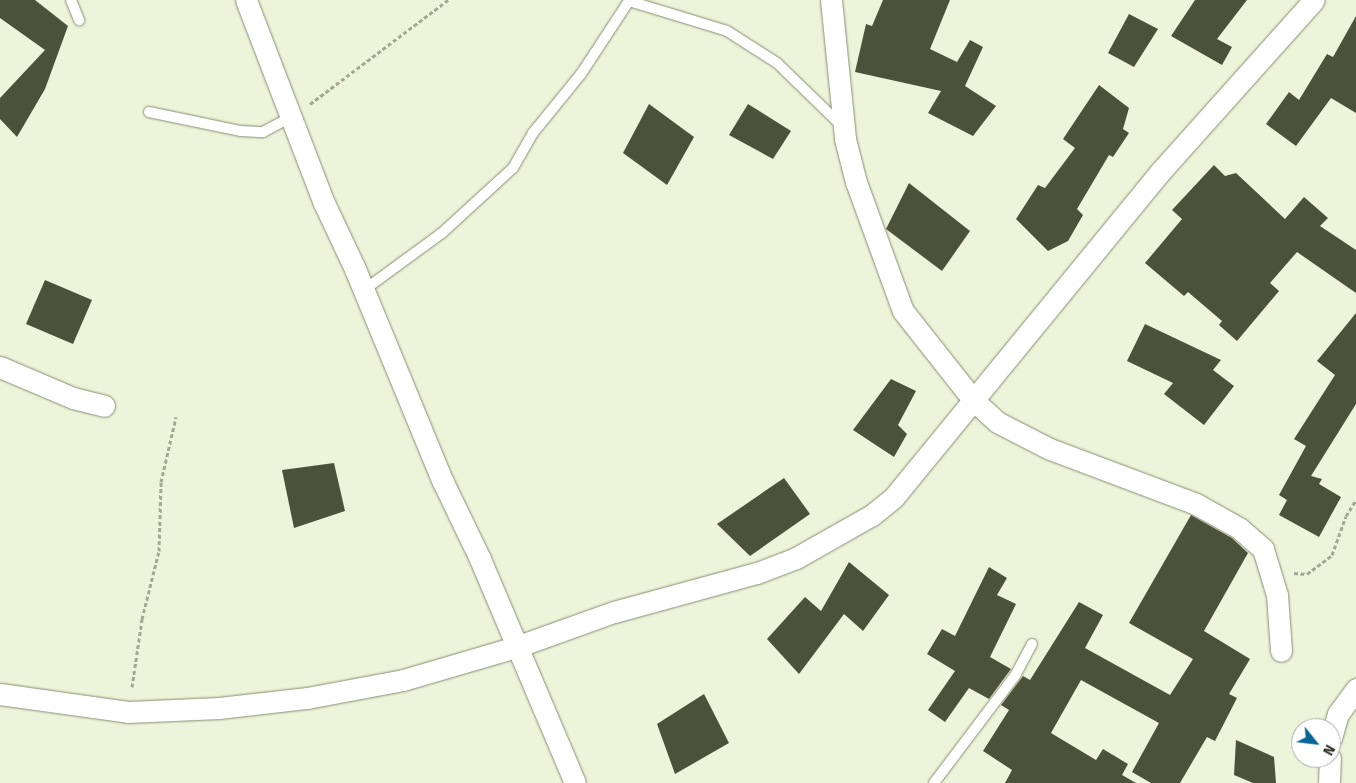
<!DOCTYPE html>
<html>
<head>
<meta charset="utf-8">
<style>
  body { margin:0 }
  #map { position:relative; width:1356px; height:783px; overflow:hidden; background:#eef4d9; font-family:"Fira Sans",sans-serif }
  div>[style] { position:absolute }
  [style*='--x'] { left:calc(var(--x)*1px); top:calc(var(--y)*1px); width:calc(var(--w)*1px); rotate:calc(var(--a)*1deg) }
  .building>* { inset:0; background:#4c513a }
  .path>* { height:3px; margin-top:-1.5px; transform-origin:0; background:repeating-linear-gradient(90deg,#a3a893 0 4px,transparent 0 6.5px) }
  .roads { filter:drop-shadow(0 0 1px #878d74) drop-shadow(0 0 1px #878d74) }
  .service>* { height:10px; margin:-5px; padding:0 5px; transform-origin:5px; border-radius:5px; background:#fff }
  .minor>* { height:21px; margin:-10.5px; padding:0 10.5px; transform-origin:10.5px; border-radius:10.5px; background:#fff }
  span { translate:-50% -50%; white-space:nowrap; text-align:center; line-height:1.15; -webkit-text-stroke:5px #fff; paint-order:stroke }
  .north { position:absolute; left:1291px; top:718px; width:50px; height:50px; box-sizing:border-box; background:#fff; border:1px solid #acada9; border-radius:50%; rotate:119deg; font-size:14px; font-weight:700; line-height:20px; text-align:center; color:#2f3127 }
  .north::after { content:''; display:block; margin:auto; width:18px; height:22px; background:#086696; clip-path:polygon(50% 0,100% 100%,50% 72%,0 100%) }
</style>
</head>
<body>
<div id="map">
  <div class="building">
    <div style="clip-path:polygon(0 0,35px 0,68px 26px,45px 89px,17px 137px,0 119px,0 98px,45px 50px,0 18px)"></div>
    <div style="clip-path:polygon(883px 0,950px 0,930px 49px,957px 62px,970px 40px,983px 47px,965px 86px,996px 106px,973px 136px,928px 113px,941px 91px,855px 72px,866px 24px,872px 26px)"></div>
    <div style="clip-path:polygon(1195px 0,1247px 0,1217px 39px,1232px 47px,1222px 65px,1171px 36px)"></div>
    <div style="clip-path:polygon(1129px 14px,1158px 29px,1134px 67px,1108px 53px)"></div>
    <div style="clip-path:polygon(1356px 16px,1356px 113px,1331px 98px,1296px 146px,1266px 124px,1289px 92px,1299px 100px,1327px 54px,1333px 57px)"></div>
    <div style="clip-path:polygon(1099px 85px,1129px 108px,1123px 129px,1129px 133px,1113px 157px,1109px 155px,1077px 209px,1083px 215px,1068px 241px,1048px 251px,1016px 219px,1038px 185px,1045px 188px,1075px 148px,1063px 139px)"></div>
    <div style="clip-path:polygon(649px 104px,694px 137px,667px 185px,623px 153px)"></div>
    <div style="clip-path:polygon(748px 104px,791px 131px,773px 159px,729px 135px)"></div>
    <div style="clip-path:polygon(1214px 165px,1225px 176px,1236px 173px,1285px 219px,1304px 197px,1328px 218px,1320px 226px,1356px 250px,1356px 293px,1297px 252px,1270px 283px,1279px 291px,1237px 341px,1219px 325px,1222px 321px,1188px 292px,1184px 296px,1145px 263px,1182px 219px,1172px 210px)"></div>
    <div style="clip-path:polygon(909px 183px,970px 231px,942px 271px,886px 229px)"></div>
    <div style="clip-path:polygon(45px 280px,92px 300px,73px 344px,26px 324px)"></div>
    <div style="clip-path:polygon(1356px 313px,1356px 404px,1311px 476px,1322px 479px,1319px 484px,1341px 497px,1319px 537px,1279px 515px,1287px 500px,1279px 495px,1306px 446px,1294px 439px,1335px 375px,1317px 361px)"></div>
    <div style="clip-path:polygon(1145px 324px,1221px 360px,1213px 370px,1234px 386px,1204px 425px,1164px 394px,1173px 383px,1127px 361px)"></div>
    <div style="clip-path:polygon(891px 379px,916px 391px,898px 425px,907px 434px,894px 457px,853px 430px)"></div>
    <div style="clip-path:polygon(334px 463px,345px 511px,294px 528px,282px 470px)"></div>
    <div style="clip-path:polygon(784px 478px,810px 514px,750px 556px,717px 524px)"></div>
    <div style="clip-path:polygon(1191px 515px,1232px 538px,1248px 553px,1204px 631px,1250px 659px,1229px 694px,1237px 698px,1215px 741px,1207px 737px,1180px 783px,1151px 783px,1132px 772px,1159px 723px,1081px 680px,1051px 733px,1096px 760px,1103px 749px,1128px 764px,1122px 775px,1136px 783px,1005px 783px,1012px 770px,983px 751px,1009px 710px,1001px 705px,1023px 676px,1030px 680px,1079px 602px,1103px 615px,1085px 648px,1170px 695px,1193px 659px,1129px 623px)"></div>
    <div style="clip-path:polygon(849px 562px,889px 595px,863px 631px,844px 614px,799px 674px,767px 639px,805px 597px,821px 611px)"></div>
    <div style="clip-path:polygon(989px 567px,1007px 578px,997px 595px,1016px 604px,990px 657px,1011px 669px,989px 699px,969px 688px,945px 722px,928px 710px,955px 671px,927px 654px,942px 629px,955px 636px)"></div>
    <div style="clip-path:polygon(704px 694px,729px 743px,675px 774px,657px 724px)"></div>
    <div style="clip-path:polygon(1236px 740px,1274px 757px,1276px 783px,1253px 783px,1234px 775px)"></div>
  </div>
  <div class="path">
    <div style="--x:310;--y:104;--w:173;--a:-37"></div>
    <div style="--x:1294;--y:573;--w:13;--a:4"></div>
    <div style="--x:1307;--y:574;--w:31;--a:-37"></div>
    <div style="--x:1332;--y:555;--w:41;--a:-70.3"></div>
    <div style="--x:1346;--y:516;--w:19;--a:-58"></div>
    <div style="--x:132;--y:687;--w:69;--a:-81.6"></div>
    <div style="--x:142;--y:619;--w:70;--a:-76"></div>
    <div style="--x:159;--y:551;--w:69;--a:-88.3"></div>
    <div style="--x:161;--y:482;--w:67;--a:-77"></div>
  </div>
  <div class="roads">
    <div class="service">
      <div style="--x:71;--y:0;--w:22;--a:68"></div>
      <div style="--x:149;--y:112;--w:94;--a:11.7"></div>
      <div style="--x:241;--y:131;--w:22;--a:3"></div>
      <div style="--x:263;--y:132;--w:30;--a:-28"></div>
      <div style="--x:364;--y:290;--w:97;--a:-36.2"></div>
      <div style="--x:442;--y:233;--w:96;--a:-42.5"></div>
      <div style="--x:513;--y:168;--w:40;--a:-60.3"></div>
      <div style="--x:533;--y:133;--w:76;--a:-50.9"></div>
      <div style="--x:581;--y:74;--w:87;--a:-56.7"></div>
      <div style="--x:629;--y:1;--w:102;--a:17"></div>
      <div style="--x:727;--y:31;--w:59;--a:32.6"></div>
      <div style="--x:777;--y:63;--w:91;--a:44.1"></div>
      <div style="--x:934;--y:783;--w:136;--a:-53"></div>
      <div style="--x:1016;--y:674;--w:34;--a:-62"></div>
    </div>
    <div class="minor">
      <div style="--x:246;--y:0;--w:217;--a:69"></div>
      <div style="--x:324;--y:203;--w:73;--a:64.8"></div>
      <div style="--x:355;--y:269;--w:230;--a:67.6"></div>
      <div style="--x:443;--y:482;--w:85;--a:64.3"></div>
      <div style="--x:480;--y:559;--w:243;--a:67"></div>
      <div style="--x:831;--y:0;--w:140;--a:84.2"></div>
      <div style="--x:845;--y:139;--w:44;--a:75.7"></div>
      <div style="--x:856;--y:182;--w:137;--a:70"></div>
      <div style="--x:903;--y:311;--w:115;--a:51.7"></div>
      <div style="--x:974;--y:401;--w:31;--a:42"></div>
      <div style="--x:997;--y:422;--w:59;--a:27"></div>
      <div style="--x:1050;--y:449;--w:156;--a:20.6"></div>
      <div style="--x:1196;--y:504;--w:49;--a:29.2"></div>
      <div style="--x:1239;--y:528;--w:32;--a:41"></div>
      <div style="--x:1263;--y:549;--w:48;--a:73.1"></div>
      <div style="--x:1277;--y:595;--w:56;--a:85.9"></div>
      <div style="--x:0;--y:367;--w:79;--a:23"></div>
      <div style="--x:73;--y:398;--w:32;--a:14"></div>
      <div style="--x:0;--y:694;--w:129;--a:8"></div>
      <div style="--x:128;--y:712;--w:91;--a:-2.5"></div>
      <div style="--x:219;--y:708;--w:89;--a:-6.5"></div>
      <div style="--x:307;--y:698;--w:98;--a:-10.6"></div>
      <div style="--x:403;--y:680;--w:118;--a:-16.3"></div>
      <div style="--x:516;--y:647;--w:104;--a:-19.7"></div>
      <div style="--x:614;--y:612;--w:148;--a:-15.3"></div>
      <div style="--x:757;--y:573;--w:42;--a:-21"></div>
      <div style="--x:796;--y:558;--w:87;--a:-29.5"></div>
      <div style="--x:872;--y:515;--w:28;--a:-39"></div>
      <div style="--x:894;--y:497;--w:421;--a:-50.7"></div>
      <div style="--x:1161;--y:171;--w:229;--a:-48.2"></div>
      <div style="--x:1331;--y:738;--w:25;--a:-74"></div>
      <div style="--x:1338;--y:714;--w:31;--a:-54"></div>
      <div style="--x:1329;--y:783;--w:25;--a:-88"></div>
    </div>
  </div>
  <div class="north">N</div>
</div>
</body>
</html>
